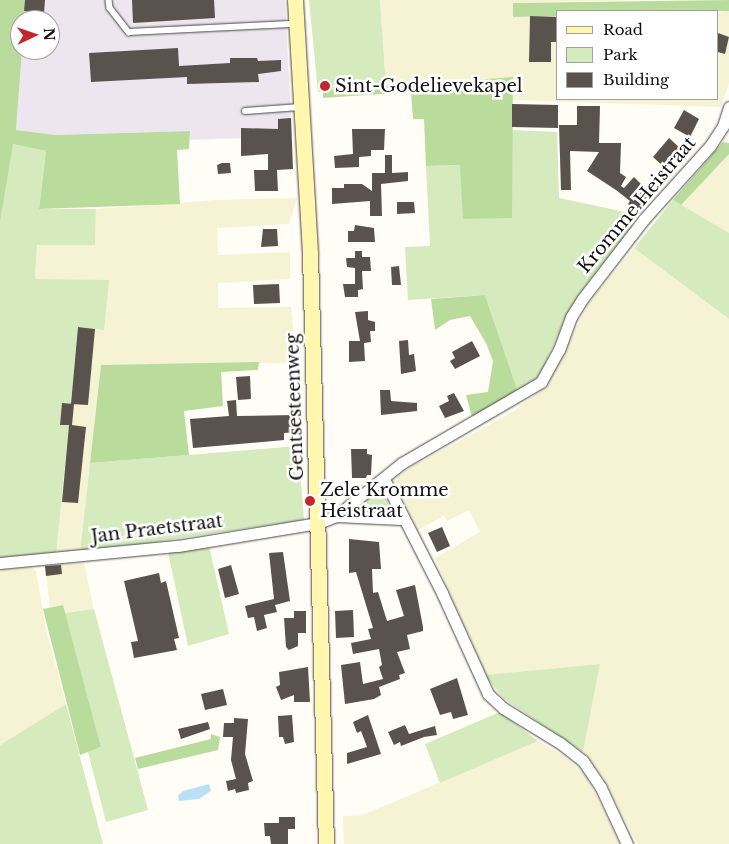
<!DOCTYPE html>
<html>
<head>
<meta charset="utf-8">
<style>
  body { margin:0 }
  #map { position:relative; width:729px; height:844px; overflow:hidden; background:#fffdf5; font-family:"Libre Baskerville",serif }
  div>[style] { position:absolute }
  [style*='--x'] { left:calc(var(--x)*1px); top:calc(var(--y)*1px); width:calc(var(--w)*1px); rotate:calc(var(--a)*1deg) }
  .industrial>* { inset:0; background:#eee6ef }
  .farmland>* { inset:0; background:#f6f3d4 }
  .green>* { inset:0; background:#d5ebbd }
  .forest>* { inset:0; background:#b9dc9c }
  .water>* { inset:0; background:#b9e0f7 }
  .building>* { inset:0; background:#5a524d }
  .roads { filter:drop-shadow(0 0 1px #444) drop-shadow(0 0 1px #444) }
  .service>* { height:5.5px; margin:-2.75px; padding:0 2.75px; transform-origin:2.75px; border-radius:2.75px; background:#fff }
  .minor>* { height:11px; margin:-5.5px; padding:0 5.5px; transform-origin:5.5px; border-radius:5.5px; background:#fff }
  .secondary>* { height:15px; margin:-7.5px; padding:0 7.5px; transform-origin:7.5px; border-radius:7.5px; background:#fff6b0 }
  .dots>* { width:14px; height:14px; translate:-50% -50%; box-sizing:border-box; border:2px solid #fff; border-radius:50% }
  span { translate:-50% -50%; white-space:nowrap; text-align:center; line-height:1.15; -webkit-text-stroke:5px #fff; paint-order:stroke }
  .poi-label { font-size:18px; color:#111 }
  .left { translate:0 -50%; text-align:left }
  .street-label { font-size:18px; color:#111 }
  .legend { position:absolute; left:556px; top:10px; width:162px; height:90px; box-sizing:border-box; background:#fff; border:1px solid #a0a0a0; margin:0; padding:6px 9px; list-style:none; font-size:15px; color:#111 }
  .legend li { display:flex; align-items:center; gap:10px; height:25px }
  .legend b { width:25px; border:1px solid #a0a0a0 }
  .north { position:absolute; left:10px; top:10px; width:50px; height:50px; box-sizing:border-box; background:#fff; border:1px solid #a0a0a0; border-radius:50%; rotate:87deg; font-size:14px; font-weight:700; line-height:20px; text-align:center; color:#111 }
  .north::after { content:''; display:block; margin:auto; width:18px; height:22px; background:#c4262e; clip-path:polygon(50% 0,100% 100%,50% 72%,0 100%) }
</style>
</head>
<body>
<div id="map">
  <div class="industrial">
    <div style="clip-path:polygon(25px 0,285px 0,292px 136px,190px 140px,189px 131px,56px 135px,16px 130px,22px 50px,50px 50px,50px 20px,24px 20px)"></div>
  </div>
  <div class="farmland">
    <div style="clip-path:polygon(380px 0,640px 0,513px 3px,514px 17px,558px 16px,558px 99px,718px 99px,718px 12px,729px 11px,729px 83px,721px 107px,512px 100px,513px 77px,386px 87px)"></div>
    <div style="clip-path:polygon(727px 154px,729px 154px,729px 233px,681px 205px)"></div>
    <div style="clip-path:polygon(297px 198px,289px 224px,217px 228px,218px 255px,290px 252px,290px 279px,218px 283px,218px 308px,291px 307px,296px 363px,101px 365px,80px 553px,56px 555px,69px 426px,60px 425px,62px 403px,71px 403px,78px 327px,104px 330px,35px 279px,37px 245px,95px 245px,96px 209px,215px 200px)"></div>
    <div style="clip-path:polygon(634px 248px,729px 319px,729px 844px,637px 844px,603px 777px,583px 752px,600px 664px,485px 675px,435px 558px,480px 532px,469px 510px,447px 521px,444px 516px,418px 530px,396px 486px,396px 479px,404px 471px,514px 411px,548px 384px,590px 301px)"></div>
    <div style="clip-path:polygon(84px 563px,94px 609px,65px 613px,63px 605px,50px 607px,45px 565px)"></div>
    <div style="clip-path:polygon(29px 564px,36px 571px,46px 630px,66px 704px,0 745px,0 567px)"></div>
    <div style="clip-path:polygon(538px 741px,561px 754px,585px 774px,620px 844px,344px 844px,343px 816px,363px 815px)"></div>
  </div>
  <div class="green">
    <div style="clip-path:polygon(0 0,25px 0,24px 20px,20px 20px,22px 50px,13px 144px,46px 151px,39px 209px,96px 209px,95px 245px,37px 245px,35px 279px,109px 280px,104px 330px,78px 327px,71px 404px,63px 403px,60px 424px,69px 425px,56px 555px,0 559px)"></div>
    <div style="clip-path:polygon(309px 0,380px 0,386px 87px,318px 92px)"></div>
    <div style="clip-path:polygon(511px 130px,557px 132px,559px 198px,630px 213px,633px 218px,632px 226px,565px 320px,544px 367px,534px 381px,518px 392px,485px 295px,408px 300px,405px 247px,430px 246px,426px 166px,460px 165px,512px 218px)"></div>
    <div style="clip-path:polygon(673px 200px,729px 233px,729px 319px,634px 248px)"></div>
    <div style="clip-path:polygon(298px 446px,304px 520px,80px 553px,90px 463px)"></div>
    <div style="clip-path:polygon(381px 489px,385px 492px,391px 512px,351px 512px)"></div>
    <div style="clip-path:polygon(209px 546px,229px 634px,188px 646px,168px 552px)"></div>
    <div style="clip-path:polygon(94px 609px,148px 810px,106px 822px,88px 752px,101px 747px,65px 613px)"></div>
    <div style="clip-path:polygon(600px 664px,583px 752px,503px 698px,485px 675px)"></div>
    <div style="clip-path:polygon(66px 704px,103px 844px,0 844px,0 745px)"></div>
    <div style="clip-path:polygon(500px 712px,538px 741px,440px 783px,425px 744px)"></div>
  </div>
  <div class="forest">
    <div style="clip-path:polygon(0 0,25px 0,24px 20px,20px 20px,22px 50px,16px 130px,56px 135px,190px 131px,189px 149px,177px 150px,180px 204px,39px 209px,46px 151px,13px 144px,0 221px)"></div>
    <div style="clip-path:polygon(729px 0,729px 11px,558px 11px,558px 16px,513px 17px,513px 3px)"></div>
    <div style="clip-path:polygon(513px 77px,512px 218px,463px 219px,460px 165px,426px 166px,424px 119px,413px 119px,411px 92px,323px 98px,323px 91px)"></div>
    <div style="clip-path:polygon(723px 142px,729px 143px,729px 154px,681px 205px,673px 200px)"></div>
    <div style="clip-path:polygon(485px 295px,518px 392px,472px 417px,466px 395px,488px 392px,493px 361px,486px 343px,470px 316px,450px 320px,435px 330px,431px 299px)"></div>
    <div style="clip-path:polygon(259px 362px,258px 370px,221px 372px,223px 406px,184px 411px,189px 455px,90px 463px,101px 365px)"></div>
    <div style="clip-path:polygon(63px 605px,101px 747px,80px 755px,43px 609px)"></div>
    <div style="clip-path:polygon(211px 734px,220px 737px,218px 750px,138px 769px,135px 758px,211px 739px)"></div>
  </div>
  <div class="water">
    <div style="clip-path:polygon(209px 784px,211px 791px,199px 799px,179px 801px,178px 796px,183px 791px)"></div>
  </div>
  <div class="building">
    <div style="clip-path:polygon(25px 0,45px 0,44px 13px,24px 11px)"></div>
    <div style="clip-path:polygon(132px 0,214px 0,215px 18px,133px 23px)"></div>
    <div style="clip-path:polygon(530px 16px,558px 17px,558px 42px,551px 42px,551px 62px,529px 62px)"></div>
    <div style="clip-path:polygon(718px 33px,729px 37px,725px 54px,718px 52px)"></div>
    <div style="clip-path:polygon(178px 48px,179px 66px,230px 63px,230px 58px,257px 58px,258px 61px,281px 60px,281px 71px,258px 74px,259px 82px,187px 84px,187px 77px,91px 82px,89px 53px)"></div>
    <div style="clip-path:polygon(512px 104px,558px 105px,558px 128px,512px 127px)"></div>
    <div style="clip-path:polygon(577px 106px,600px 106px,599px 143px,621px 143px,620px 173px,626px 177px,621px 186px,624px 188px,634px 177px,653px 196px,637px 213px,628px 204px,630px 201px,616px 190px,587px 171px,599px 152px,570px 151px,571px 190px,561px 190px,559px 125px,577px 125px)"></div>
    <div style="clip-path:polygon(684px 110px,699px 119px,690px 137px,674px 128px)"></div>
    <div style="clip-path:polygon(291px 118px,293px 169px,277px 170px,278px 191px,255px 191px,254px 170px,268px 170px,268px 154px,241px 156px,241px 128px,278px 129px,278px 119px)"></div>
    <div style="clip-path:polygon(352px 129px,385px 129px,384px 150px,371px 150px,371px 156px,359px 157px,359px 167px,335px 168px,334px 156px,353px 154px)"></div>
    <div style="clip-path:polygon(669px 138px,681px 149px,665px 168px,653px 157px)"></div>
    <div style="clip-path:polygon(385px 155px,392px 155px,392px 173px,408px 172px,408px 181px,381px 184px,382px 216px,370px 216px,370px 201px,332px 204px,332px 188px,344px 188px,344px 184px,362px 184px,372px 191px,372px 173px,385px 173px)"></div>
    <div style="clip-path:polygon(222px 163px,230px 163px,231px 173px,218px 174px,217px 165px)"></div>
    <div style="clip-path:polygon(397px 202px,414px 202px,415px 213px,397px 214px)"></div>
    <div style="clip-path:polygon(355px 225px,374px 228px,375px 242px,348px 242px,348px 231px,354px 231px)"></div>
    <div style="clip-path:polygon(263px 229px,277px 229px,278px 246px,261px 247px)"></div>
    <div style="clip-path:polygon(355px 251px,362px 251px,362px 257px,370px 257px,371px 271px,362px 271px,363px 289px,358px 290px,358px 297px,345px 297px,343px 284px,355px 284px,355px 268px,347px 267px,346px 258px,355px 258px)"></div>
    <div style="clip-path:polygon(399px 266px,401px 285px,392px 285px,391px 267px)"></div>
    <div style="clip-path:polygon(279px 284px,280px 303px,254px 304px,253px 285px)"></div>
    <div style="clip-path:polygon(368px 311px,368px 320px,375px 322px,375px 331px,370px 331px,371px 342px,364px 343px,365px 361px,349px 362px,349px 341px,360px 341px,355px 312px)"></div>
    <div style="clip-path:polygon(78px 327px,95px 329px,88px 405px,71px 404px)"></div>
    <div style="clip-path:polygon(408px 340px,409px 355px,414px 354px,416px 371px,401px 374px,399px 341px)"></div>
    <div style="clip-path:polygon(472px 341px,480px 356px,455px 369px,450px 361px,455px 358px,452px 352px)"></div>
    <div style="clip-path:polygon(250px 376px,251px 399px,238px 400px,236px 377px)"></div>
    <div style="clip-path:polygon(380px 390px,390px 390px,391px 401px,417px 403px,417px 411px,381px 415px)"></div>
    <div style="clip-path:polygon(454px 393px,464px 411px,445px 418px,439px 406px,449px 401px,447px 396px)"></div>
    <div style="clip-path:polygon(236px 400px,237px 416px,296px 415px,298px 432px,284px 433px,284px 440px,193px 448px,190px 419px,229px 416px,227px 401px)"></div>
    <div style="clip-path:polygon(62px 403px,74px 404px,72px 425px,86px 427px,78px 503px,62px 502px,69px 425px,60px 425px)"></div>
    <div style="clip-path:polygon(351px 449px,367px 449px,367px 454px,372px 455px,371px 475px,367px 475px,366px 478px,352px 478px)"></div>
    <div style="clip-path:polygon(442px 527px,450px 546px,437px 552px,428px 533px)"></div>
    <div style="clip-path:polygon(349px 539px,379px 542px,381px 569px,372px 569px,373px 593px,378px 592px,387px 621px,404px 616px,396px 590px,415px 585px,423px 627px,423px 631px,407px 635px,410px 649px,397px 652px,405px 673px,399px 675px,400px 679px,379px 687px,381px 695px,374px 699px,345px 704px,341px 665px,360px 662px,363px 684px,383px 679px,379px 667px,382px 665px,379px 649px,353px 654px,351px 643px,371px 639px,368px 629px,373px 628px,356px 572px,349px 573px)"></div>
    <div style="clip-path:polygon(283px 552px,290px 601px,275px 605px,277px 612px,264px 615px,267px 628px,257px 631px,254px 617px,248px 618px,245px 606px,274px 599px,269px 553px)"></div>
    <div style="clip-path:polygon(61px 565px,62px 574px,46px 576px,45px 566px)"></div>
    <div style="clip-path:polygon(231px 565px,239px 594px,225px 598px,218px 569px)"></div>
    <div style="clip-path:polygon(159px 573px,161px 583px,166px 581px,179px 638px,174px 639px,177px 650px,134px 658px,131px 642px,138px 641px,124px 581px)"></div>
    <div style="clip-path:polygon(353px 610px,354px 637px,336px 638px,335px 611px)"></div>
    <div style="clip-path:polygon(294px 611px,306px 611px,306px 633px,298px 633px,298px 646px,289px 650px,286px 647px,284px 618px,294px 618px)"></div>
    <div style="clip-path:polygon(308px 667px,310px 702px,294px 702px,294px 695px,281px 700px,276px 687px,280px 685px,279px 672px)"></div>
    <div style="clip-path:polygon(457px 678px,468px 715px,453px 719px,451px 712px,440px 715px,430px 689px)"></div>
    <div style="clip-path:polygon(223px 689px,227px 705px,205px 710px,201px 694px)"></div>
    <div style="clip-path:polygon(292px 715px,294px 742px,285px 744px,283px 737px,279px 737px,278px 716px)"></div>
    <div style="clip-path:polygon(368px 715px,381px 754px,347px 764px,347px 753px,367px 747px,361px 731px,357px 733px,353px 722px)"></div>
    <div style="clip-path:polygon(234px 718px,248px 719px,245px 754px,253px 781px,248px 783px,249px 790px,236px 793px,235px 789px,228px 791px,226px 781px,236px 779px,231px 760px,233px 737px,223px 737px,224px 723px,234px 723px)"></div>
    <div style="clip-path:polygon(208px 722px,210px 729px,181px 739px,178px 729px)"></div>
    <div style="clip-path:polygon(405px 725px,409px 734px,435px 726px,437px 735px,424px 737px,401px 746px,400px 742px,394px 745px,388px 732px)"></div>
    <div style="clip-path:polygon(279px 817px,295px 817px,295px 829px,288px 829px,288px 844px,271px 844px,270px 836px,265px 836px,264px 823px,279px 823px)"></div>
  </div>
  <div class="roads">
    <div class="service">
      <div style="--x:109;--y:0;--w:8;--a:83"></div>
      <div style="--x:110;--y:8;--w:31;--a:52"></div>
      <div style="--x:129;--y:32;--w:166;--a:-2.8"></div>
      <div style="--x:245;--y:111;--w:55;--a:-4.2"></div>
    </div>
    <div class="minor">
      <div style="--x:384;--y:479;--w:128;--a:63"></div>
      <div style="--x:442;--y:593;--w:111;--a:65.5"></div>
      <div style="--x:488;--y:694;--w:21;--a:43"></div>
      <div style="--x:503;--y:708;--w:67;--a:31.6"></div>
      <div style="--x:560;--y:743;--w:29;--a:38"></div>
      <div style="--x:583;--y:761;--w:32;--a:56"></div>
      <div style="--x:601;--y:788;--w:62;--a:65.1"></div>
      <div style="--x:336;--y:516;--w:65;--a:2.6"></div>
      <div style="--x:0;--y:563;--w:179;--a:-5.5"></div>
      <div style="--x:178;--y:546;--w:142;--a:-9.3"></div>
      <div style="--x:318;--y:523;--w:19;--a:-21"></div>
      <div style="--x:336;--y:516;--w:85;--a:-38.8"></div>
      <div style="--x:402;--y:463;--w:161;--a:-30.2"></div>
      <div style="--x:541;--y:382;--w:37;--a:-61"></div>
      <div style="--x:559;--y:350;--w:35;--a:-70"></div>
      <div style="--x:571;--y:317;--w:22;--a:-58"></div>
      <div style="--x:583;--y:298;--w:100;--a:-52.3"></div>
      <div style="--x:644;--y:219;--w:98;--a:-47.9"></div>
      <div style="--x:710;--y:146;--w:24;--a:-57"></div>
      <div style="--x:723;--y:126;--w:20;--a:-72"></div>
    </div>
    <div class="secondary">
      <div style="--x:295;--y:0;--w:254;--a:86.6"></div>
      <div style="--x:310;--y:254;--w:590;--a:88.45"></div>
    </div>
  </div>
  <div class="dots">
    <div style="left:325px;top:86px;background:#c4262e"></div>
    <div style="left:310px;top:501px;background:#c4262e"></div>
  </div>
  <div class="poi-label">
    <span class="left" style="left:335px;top:86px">Sint-Godelievekapel</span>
    <span class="left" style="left:320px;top:501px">Zele Kromme<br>Heistraat</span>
  </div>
  <div class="street-label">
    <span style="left:637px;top:205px;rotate:-50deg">Kromme Heistraat</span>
    <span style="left:295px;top:407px;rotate:-92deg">Gentsesteenweg</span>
    <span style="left:157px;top:529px;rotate:-7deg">Jan Praetstraat</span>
  </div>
  <ul class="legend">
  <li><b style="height:6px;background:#fff6b0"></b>Road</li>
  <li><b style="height:14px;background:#d5ebbd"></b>Park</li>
  <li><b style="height:14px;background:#5a524d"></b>Building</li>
  </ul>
  <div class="north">N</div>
</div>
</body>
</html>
